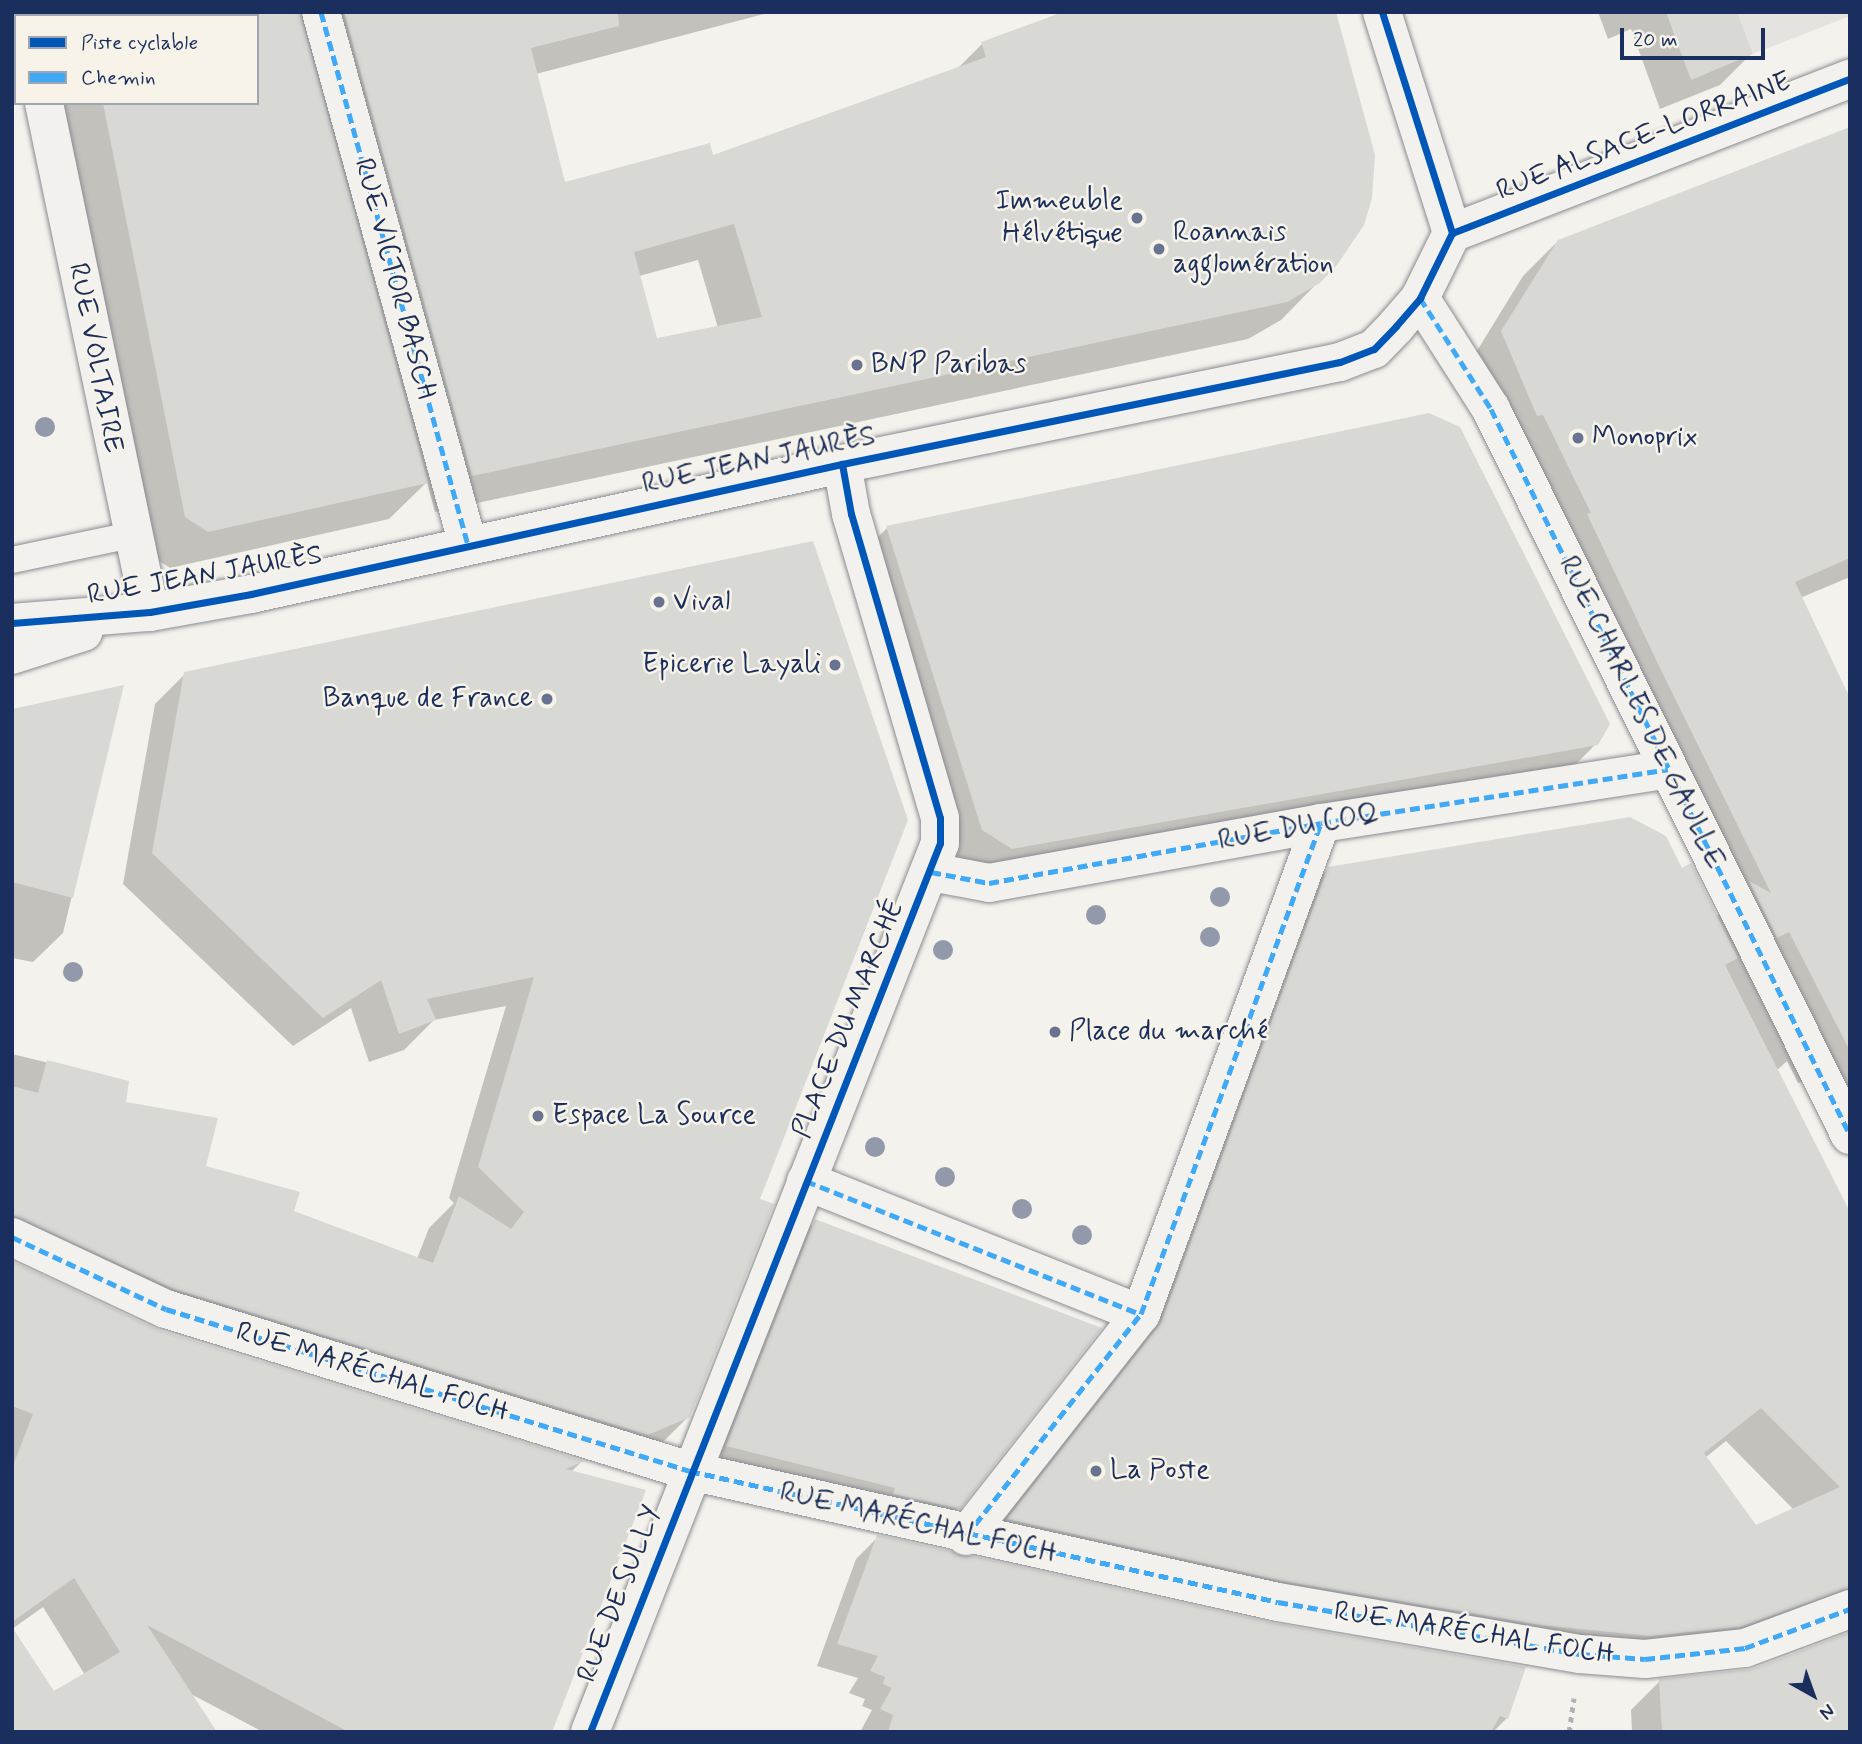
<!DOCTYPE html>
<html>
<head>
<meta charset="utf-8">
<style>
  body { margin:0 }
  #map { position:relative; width:1862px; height:1744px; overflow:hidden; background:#f4f2ec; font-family:Mynerve,sans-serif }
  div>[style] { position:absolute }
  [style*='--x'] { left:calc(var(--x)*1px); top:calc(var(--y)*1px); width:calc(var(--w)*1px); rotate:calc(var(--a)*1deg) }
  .built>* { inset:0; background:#e4e3df }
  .shadow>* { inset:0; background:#0003 }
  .building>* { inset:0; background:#d8d8d5 }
  .path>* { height:4.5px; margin-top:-2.25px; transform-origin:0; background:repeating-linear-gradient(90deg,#b1b2b5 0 5px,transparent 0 10px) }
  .roads { filter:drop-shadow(0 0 2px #898c92) drop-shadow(0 0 2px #898c92) }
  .service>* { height:26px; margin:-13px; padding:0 13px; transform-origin:13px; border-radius:13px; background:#f2f1ed }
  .pedestrian>* { height:38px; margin:-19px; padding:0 19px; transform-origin:19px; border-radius:19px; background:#f2f1ed }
  .minor>* { height:38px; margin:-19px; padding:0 19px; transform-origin:19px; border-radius:19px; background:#f2f1ed }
  .tertiary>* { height:38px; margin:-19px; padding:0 19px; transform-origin:19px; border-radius:19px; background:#f2f1ed }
  .quiet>* { height:5px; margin-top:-2.5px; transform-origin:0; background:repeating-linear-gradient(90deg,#3fa9f5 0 10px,transparent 0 15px) }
  .cycleway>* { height:7px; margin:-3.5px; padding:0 3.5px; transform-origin:3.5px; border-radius:3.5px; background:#0057b8 }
  .trees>* { width:20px; height:20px; margin:-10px; border-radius:50%; background:#9299ab }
  .dots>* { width:19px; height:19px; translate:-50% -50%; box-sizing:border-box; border:4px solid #f7f3e8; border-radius:50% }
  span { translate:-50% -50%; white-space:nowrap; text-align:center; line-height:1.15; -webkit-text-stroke:5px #f7f3e8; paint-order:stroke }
  .street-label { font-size:28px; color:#1b2f5e }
  .poi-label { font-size:28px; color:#1b2f5e }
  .right { translate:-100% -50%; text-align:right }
  .left { translate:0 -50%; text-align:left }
  .frame { position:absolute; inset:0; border:14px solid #1b2f5e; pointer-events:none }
  .legend { position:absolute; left:14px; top:14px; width:245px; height:91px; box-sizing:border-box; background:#f7f3e8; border:2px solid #9fa5b1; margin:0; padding:9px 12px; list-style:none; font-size:21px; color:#1b2f5e }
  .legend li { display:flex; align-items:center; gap:14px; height:35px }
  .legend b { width:35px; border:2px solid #9fa5b1 }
  .north { position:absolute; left:1778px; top:1660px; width:70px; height:70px; -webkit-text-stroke:5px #f7f3e8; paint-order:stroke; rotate:140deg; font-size:19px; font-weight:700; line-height:28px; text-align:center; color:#1b2f5e }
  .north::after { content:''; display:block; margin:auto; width:24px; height:32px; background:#1b2f5e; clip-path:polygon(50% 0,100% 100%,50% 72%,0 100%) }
  .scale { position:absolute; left:1620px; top:28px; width:145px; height:32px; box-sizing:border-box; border:4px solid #1b2f5e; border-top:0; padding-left:9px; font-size:21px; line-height:24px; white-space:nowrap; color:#1b2f5e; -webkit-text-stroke:5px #f7f3e8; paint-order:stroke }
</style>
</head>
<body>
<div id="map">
  <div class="built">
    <div style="clip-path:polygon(1737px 12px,1850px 12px,1850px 16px,1753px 54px)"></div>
  </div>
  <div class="shadow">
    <div style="clip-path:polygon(evenodd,37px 12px,772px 12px,536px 74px,563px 184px,712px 157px,956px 70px,982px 44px,1336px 264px,1281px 320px,1248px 339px,435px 512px,427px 482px,389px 519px,170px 568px,149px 554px,55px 103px,257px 103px,257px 16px,37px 12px,698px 260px,718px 328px,656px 340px,639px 276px,698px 260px)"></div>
    <div style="clip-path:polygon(1598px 12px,1735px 12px,1751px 54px,1720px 85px,1660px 109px,1631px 29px,1608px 39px)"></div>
    <div style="clip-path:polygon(evenodd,1850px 128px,1850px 577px,1800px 598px,1850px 702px,1850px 1154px,1813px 1079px,1798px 1083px,1787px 1061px,1776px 1071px,1850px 1216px,1850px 1593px,1704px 1660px,975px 1554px,1127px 1359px,1294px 903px,1329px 868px,1681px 870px,1716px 917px,1726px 906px,1467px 367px,1523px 276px,1558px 241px,1850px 128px,1726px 1441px,1794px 1510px,1756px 1527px,1706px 1457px,1726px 1441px)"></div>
    <div style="clip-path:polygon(887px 528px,1596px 744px,1570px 770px,986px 874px,957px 856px,861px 554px)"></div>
    <div style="clip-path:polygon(812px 543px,758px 1200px,689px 1416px,658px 1447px,12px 1256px,12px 1054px,127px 1082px,124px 1103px,204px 1168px,291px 1212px,417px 1259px,429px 1228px,454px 1203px,449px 1198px,506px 1006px,434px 1020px,404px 1050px,369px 1062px,351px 1008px,293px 1046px,123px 884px,155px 704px,185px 674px)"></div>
    <div style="clip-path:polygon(122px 687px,63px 933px,33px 962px,12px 958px,12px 711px)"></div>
    <div style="clip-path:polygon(816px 1221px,958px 1508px,928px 1538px,697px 1476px,786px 1252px)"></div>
    <div style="clip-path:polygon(12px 1263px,156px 1330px,581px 1462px,571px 1472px,550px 1732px,263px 1732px,189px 1693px,54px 1693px,85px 1675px,43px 1607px,12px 1629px)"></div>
    <div style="clip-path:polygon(878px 1537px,1021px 1732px,860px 1732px,872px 1710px,862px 1706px,865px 1699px,849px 1693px,858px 1678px,817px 1666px,856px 1559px)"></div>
    <div style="clip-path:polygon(1129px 1593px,1507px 1718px,1493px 1732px,1159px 1732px)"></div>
    <div style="clip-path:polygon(1660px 1681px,1699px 1698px,1850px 1732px,1632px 1732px,1631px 1710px)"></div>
  </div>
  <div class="building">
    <div style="clip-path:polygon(257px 12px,300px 12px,428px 483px,208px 532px,185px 517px,103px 103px,257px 103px)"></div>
    <div style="clip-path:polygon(evenodd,344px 12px,618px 12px,619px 26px,531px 48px,565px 182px,710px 143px,713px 155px,986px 57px,981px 42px,1063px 12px,1336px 12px,1375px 155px,1372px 198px,1364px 225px,1337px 265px,1320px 283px,1287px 302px,472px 476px,344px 12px,734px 224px,762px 317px,657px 338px,634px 252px,734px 224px)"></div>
    <div style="clip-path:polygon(1666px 12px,1737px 12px,1753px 54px,1691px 80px)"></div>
    <div style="clip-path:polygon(1850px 127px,1850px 558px,1795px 582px,1850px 698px,1850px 1051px,1789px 932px,1777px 938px,1749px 881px,1771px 893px,1658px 664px,1587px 514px,1591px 513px,1543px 415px,1537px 416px,1501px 331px,1558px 240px)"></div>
    <div style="clip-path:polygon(1429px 413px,1460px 427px,1610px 724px,1598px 745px,1012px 849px,982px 830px,886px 526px)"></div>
    <div style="clip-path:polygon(813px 541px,908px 820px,760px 1199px,774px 1204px,690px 1417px,648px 1435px,174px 1289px,12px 1215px,12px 1086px,38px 1093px,47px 1060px,129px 1081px,126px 1102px,218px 1118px,206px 1166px,300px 1192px,294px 1211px,433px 1263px,459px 1196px,511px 1229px,524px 1212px,478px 1167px,534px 977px,427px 999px,436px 1020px,399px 1034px,381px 980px,323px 1018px,152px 853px,184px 672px)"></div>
    <div style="clip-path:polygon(124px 685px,73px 898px,12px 882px,12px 709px)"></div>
    <div style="clip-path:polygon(evenodd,1630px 817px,1666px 836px,1682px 868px,1691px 863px,1738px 958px,1725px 965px,1850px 1212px,1850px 1588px,1740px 1627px,1651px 1636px,1540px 1625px,1282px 1581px,1007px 1519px,1161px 1323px,1328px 867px,1630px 817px,1761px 1408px,1840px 1487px,1756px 1525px,1704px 1453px,1761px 1408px)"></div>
    <div style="clip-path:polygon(815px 1219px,1102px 1328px,960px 1509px,893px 1494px,895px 1488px,726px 1446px)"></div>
    <div style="clip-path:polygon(12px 1261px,159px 1330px,584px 1461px,566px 1469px,646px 1490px,552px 1732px,349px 1732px,147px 1625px,217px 1732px,12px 1732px,12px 1627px,54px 1691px,120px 1652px,74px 1578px,12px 1622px,12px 1468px,33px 1414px,12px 1406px)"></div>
    <div style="clip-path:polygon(877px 1535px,1273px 1623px,1526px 1667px,1508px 1719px,1500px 1716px,1491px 1732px,888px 1732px,893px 1715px,880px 1709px,892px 1688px,883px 1684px,885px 1677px,870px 1671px,878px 1656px,837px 1644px)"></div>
    <div style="clip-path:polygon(1850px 1632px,1850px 1732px,1662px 1732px,1659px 1679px,1752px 1669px)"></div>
  </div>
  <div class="path">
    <div style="--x:1569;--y:1732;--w:34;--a:-82"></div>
  </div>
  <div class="roads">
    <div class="service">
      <div style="--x:12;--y:560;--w:123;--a:-11.8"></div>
    </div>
    <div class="pedestrian">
      <div style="--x:321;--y:12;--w:553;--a:74.58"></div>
      <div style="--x:1420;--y:298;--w:132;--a:57.4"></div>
      <div style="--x:1491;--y:409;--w:810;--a:63.69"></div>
      <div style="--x:931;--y:872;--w:59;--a:10.7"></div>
      <div style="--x:989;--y:883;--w:337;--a:-10.2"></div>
      <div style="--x:1321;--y:823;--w:351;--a:-8.8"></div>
      <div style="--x:806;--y:1181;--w:360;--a:21.7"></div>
      <div style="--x:12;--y:1237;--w:170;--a:25.1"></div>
      <div style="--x:166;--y:1309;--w:548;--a:17.18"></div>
      <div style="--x:690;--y:1471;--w:602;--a:12.56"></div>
      <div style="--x:1278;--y:1602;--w:306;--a:9.8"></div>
      <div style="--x:1580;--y:1654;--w:65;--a:4.4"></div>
      <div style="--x:1645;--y:1659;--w:101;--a:-6.3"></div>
      <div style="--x:1745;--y:1648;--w:112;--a:-20.4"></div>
      <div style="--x:966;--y:1536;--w:283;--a:-51.8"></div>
      <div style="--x:1141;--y:1314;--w:523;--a:-69.87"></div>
    </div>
    <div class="minor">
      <div style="--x:26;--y:12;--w:4;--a:90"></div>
      <div style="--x:44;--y:103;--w:520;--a:78.24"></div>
      <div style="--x:590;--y:1732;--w:955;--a:-68.51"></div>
      <div style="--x:940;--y:843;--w:25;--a:-90"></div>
      <div style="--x:940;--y:818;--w:317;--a:-106.3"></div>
      <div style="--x:851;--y:514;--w:51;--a:-100.2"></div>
    </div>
    <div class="tertiary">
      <div style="--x:1382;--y:12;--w:232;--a:72.4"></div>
      <div style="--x:1452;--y:233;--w:427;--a:-21.2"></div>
      <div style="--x:12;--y:623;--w:138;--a:-4.6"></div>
      <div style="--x:150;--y:612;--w:103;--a:-10.1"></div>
      <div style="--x:251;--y:594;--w:605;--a:-12.41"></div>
      <div style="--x:842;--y:464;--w:508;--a:-11.58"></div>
      <div style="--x:1340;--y:362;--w:36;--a:-21"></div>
      <div style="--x:1374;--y:349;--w:32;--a:-46"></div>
      <div style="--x:1396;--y:326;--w:37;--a:-49"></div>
      <div style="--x:1420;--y:298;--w:72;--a:-63.8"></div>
      <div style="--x:12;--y:655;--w:75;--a:-17.9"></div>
    </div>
  </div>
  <div class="quiet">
    <div style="--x:321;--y:12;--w:553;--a:74.58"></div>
    <div style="--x:1420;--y:298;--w:132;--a:57.4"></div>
    <div style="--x:1491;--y:409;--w:810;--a:63.69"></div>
    <div style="--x:931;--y:872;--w:59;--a:10.7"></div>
    <div style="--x:989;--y:883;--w:337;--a:-10.2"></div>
    <div style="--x:1321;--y:823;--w:351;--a:-8.8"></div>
    <div style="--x:806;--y:1181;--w:360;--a:21.7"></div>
    <div style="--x:12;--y:1237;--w:170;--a:25.1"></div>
    <div style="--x:166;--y:1309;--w:548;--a:17.18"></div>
    <div style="--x:690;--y:1471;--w:602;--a:12.56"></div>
    <div style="--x:1278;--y:1602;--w:306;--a:9.8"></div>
    <div style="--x:1580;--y:1654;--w:65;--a:4.4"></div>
    <div style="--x:1645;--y:1659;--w:101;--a:-6.3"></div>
    <div style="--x:1745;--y:1648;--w:112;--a:-20.4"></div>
    <div style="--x:966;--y:1536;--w:283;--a:-51.8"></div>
    <div style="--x:1141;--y:1314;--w:523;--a:-69.87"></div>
  </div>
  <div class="cycleway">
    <div style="--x:1382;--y:12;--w:232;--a:72.4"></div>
    <div style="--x:1452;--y:233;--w:427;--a:-21.2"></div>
    <div style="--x:12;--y:623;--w:138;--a:-4.6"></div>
    <div style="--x:150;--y:612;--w:103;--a:-10.1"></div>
    <div style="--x:251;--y:594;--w:605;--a:-12.41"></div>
    <div style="--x:842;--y:464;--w:508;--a:-11.58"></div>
    <div style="--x:1340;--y:362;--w:36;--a:-21"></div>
    <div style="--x:1374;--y:349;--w:32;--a:-46"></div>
    <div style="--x:1396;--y:326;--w:37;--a:-49"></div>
    <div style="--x:1420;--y:298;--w:72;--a:-63.8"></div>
    <div style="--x:590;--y:1732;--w:955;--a:-68.51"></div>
    <div style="--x:940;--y:843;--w:25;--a:-90"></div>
    <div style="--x:940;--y:818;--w:317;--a:-106.3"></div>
    <div style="--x:851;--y:514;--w:51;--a:-100.2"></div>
  </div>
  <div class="trees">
    <div style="left:45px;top:427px"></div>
    <div style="left:1220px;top:897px"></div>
    <div style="left:1096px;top:915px"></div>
    <div style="left:1210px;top:937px"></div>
    <div style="left:943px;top:950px"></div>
    <div style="left:73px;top:972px"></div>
    <div style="left:875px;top:1147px"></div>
    <div style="left:945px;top:1177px"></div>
    <div style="left:1022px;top:1209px"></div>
    <div style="left:1082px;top:1235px"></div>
  </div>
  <div class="dots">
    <div style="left:1137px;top:218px;background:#677390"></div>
    <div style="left:1159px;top:249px;background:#677390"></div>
    <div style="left:857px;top:365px;background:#677390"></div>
    <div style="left:1578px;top:438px;background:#677390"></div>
    <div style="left:659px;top:602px;background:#677390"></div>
    <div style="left:835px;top:665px;background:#677390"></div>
    <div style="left:547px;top:699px;background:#677390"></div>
    <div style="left:1055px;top:1032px;background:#677390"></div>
    <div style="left:538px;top:1116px;background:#677390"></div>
    <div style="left:1096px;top:1471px;background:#677390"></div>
  </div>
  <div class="street-label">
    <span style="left:1644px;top:137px;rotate:-21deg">RUE ALSACE-LORRAINE</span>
    <span style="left:394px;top:279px;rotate:75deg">RUE VICTOR BASCH</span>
    <span style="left:95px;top:358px;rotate:79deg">RUE VOLTAIRE</span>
    <span style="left:759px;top:461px;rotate:-12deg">RUE JEAN JAURÈS</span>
    <span style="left:205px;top:576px;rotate:-10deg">RUE JEAN JAURÈS</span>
    <span style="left:1641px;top:713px;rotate:64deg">RUE CHARLES DE GAULLE</span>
    <span style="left:1299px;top:828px;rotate:-10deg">RUE DU COQ</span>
    <span style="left:849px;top:1019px;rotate:-68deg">PLACE DU MARCHÉ</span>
    <span style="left:372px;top:1373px;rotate:17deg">RUE MARÉCHAL FOCH</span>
    <span style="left:918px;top:1524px;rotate:13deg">RUE MARÉCHAL FOCH</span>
    <span style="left:620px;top:1594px;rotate:-69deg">RUE DE SULLY</span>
    <span style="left:1474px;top:1634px;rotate:9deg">RUE MARÉCHAL FOCH</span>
  </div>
  <div class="poi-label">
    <span class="right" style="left:1123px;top:218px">Immeuble<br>Hélvétique</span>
    <span class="left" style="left:1173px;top:249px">Roannais<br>agglomération</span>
    <span class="left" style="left:871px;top:365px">BNP Paribas</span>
    <span class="left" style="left:1592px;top:438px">Monoprix</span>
    <span class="left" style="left:673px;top:602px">Vival</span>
    <span class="right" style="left:821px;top:665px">Epicerie Layali</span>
    <span class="right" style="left:533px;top:699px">Banque de France</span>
    <span class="left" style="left:1069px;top:1032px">Place du marché</span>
    <span class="left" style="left:552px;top:1116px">Espace La Source</span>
    <span class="left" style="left:1110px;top:1471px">La Poste</span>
  </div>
  <div class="frame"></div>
  <ul class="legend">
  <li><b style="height:9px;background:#0057b8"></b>Piste cyclable</li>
  <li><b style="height:9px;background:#3fa9f5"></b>Chemin</li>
  </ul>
  <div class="north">N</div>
  <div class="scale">20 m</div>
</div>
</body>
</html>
